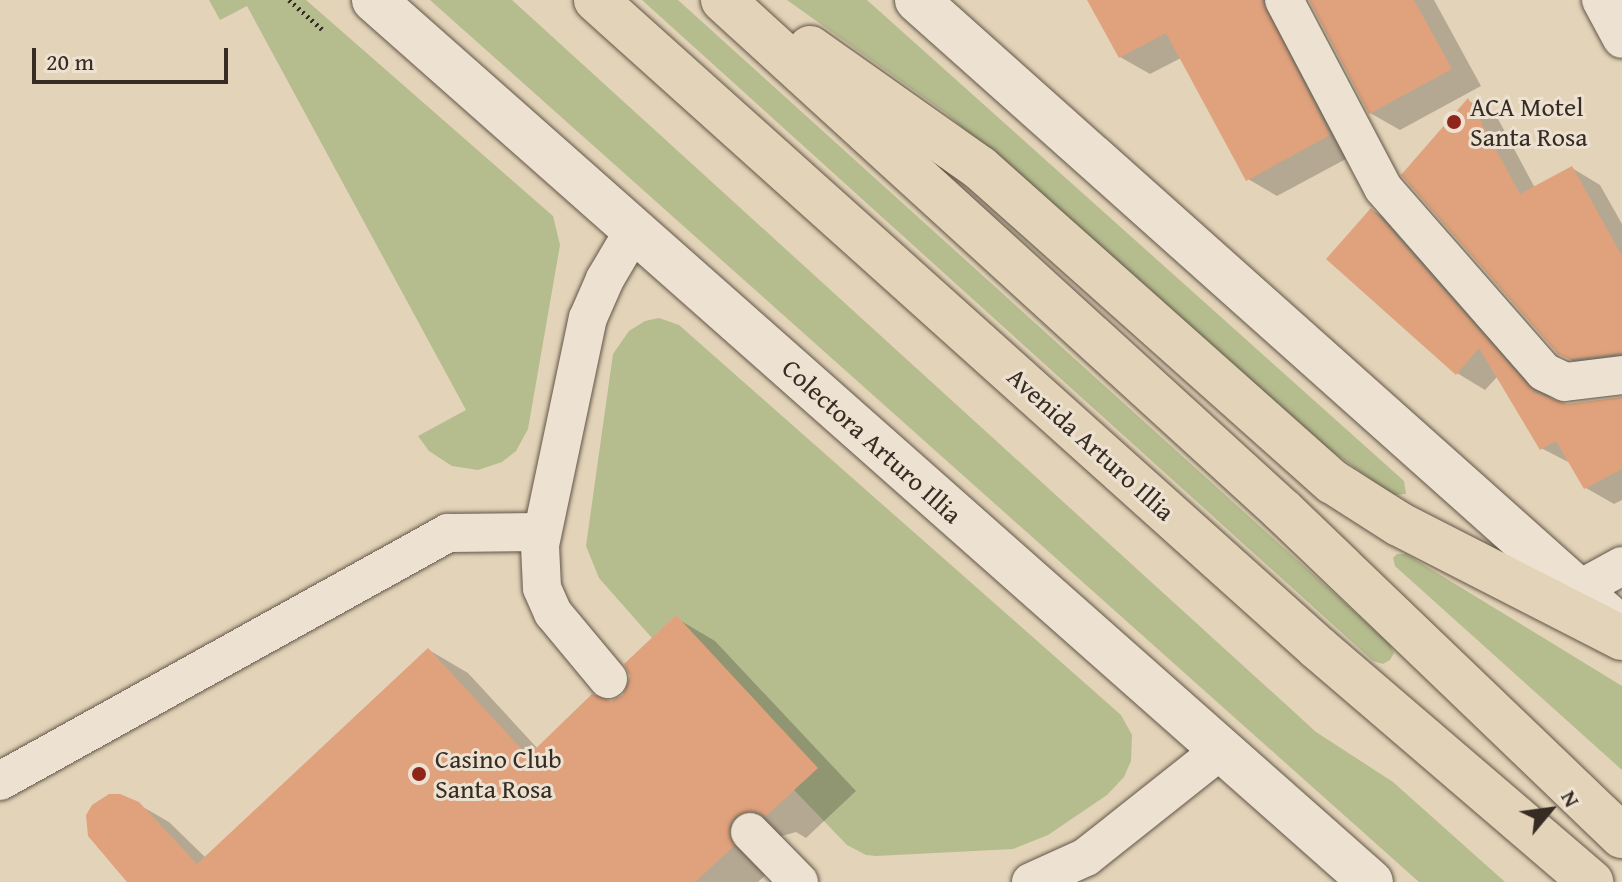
<!DOCTYPE html>
<html>
<head>
<meta charset="utf-8">
<style>
  body { margin:0 }
  #map { position:relative; width:1622px; height:882px; overflow:hidden; background:#e3d3b8; font-family:"Gentium Book Plus",serif }
  div>[style] { position:absolute }
  [style*='--x'] { left:calc(var(--x)*1px); top:calc(var(--y)*1px); width:calc(var(--w)*1px); rotate:calc(var(--a)*1deg) }
  .green>* { inset:0; background:#b5bc8e }
  .shadow>* { inset:0; background:#0003 }
  .building>* { inset:0; background:#e0a27d }
  .path>* { height:5px; margin-top:-2.5px; transform-origin:0; background:repeating-linear-gradient(90deg,#362c23 0 2px,transparent 0 6px) }
  .roads { filter:drop-shadow(0 0 2px #615648) drop-shadow(0 0 2px #615648) }
  .service>* { height:38px; margin:-19px; padding:0 19px; transform-origin:19px; border-radius:19px; background:#ede2d1 }
  .tertiary>* { height:44px; margin:-22px; padding:0 22px; transform-origin:22px; border-radius:22px; background:#ede2d1 }
  .trunk>* { height:44px; margin:-22px; padding:0 22px; transform-origin:22px; border-radius:22px; background:#e3d3b8 }
  .dots>* { width:22px; height:22px; translate:-50% -50%; box-sizing:border-box; border:4px solid #ede2d1; border-radius:50% }
  span { translate:-50% -50%; white-space:nowrap; text-align:center; line-height:1.15; -webkit-text-stroke:6px #ede2d1; paint-order:stroke }
  .poi-label { font-size:26px; color:#362c23 }
  .left { translate:0 -50%; text-align:left }
  .street-label { font-size:26px; color:#362c23 }
  .north { position:absolute; left:1510px; top:770px; width:80px; height:80px; -webkit-text-stroke:6px #ede2d1; paint-order:stroke; rotate:61deg; font-size:22px; font-weight:700; line-height:32px; text-align:center; color:#362c23 }
  .north::after { content:''; display:block; margin:auto; width:28px; height:36px; background:#362c23; clip-path:polygon(50% 0,100% 100%,50% 72%,0 100%) }
  .scale { position:absolute; left:32px; top:48px; width:196px; height:36px; box-sizing:border-box; border:4px solid #362c23; border-top:0; padding-left:10px; font-size:24px; line-height:28px; white-space:nowrap; color:#362c23; -webkit-text-stroke:6px #ede2d1; paint-order:stroke }
</style>
</head>
<body>
<div id="map">
  <div class="green">
    <div style="clip-path:polygon(209px 0,306px 0,553px 216px,560px 245px,528px 429px,516px 451px,502px 462px,478px 470px,452px 466px,429px 451px,418px 436px,466px 410px,247px 6px,220px 20px)"></div>
    <div style="clip-path:polygon(430px 0,512px 0,1316px 732px,1393px 782px,1505px 882px,1419px 882px)"></div>
    <div style="clip-path:polygon(642px 0,678px 0,1389px 643px,1394px 653px,1390px 660px,1383px 664px,1373px 661px)"></div>
    <div style="clip-path:polygon(787px 0,867px 0,1404px 481px,1406px 494px,1393px 495px,1312px 437px,947px 114px)"></div>
    <div style="clip-path:polygon(659px 318px,679px 325px,1121px 715px,1132px 735px,1131px 761px,1124px 777px,1107px 795px,1048px 835px,1013px 849px,876px 856px,866px 855px,847px 845px,794px 790px,675px 616px,652px 638px,599px 578px,586px 546px,613px 354px,629px 331px,645px 321px)"></div>
    <div style="clip-path:polygon(1397px 554px,1406px 554px,1622px 686px,1622px 770px,1395px 566px,1393px 558px)"></div>
  </div>
  <div class="shadow">
    <div style="clip-path:polygon(1089px 0,1304px 0,1359px 152px,1277px 196px,1248px 179px,1181px 58px,1150px 74px,1120px 57px)"></div>
    <div style="clip-path:polygon(1311px 0,1434px 0,1481px 86px,1400px 130px,1370px 113px)"></div>
    <div style="clip-path:polygon(1469px 101px,1497px 117px,1535px 188px,1572px 168px,1600px 185px,1622px 224px,1622px 373px,1588px 370px,1559px 353px)"></div>
    <div style="clip-path:polygon(1372px 210px,1400px 227px,1554px 401px,1567px 406px,1622px 399px,1622px 500px,1614px 504px,1586px 488px,1572px 464px,1541px 448px,1498px 376px,1485px 390px,1457px 373px)"></div>
    <div style="clip-path:polygon(676px 618px,715px 641px,856px 791px,806px 838px,796px 832px,775px 838px,772px 869px,758px 882px,130px 882px,90px 835px,129px 799px,169px 822px,206px 858px,429px 650px,468px 673px,538px 749px,624px 697px)"></div>
  </div>
  <div class="building">
    <div style="clip-path:polygon(1087px 0,1262px 0,1330px 135px,1246px 181px,1166px 33px,1119px 58px)"></div>
    <div style="clip-path:polygon(1309px 0,1414px 0,1452px 69px,1369px 114px)"></div>
    <div style="clip-path:polygon(1468px 98px,1520px 194px,1572px 166px,1622px 256px,1622px 353px,1569px 359px,1558px 354px,1401px 175px)"></div>
    <div style="clip-path:polygon(1371px 208px,1534px 392px,1567px 404px,1622px 397px,1622px 469px,1584px 489px,1556px 441px,1540px 450px,1479px 348px,1456px 375px,1326px 259px)"></div>
    <div style="clip-path:polygon(676px 615px,818px 768px,766px 816px,755px 811px,735px 816px,729px 827px,734px 846px,695px 882px,127px 882px,88px 836px,86px 815px,92px 805px,109px 794px,120px 794px,139px 802px,197px 864px,428px 648px,528px 756px,592px 694px,611px 701px,623px 695px,630px 676px,624px 664px)"></div>
  </div>
  <div class="path">
    <div style="--x:289;--y:0;--w:47;--a:41.5"></div>
  </div>
  <div class="roads">
    <div class="service">
      <div style="--x:1284;--y:0;--w:212;--a:62.2"></div>
      <div style="--x:1383;--y:188;--w:244;--a:48.8"></div>
      <div style="--x:1544;--y:372;--w:23;--a:25"></div>
      <div style="--x:1565;--y:382;--w:57;--a:-7"></div>
      <div style="--x:1601;--y:0;--w:44;--a:61.7"></div>
      <div style="--x:1578;--y:590;--w:50;--a:-28.6"></div>
      <div style="--x:608;--y:679;--w:86;--a:-129.8"></div>
      <div style="--x:553;--y:613;--w:27;--a:-114"></div>
      <div style="--x:542;--y:588;--w:43;--a:-92.7"></div>
      <div style="--x:540;--y:545;--w:232;--a:-78.1"></div>
      <div style="--x:588;--y:318;--w:43;--a:-66.4"></div>
      <div style="--x:605;--y:279;--w:57;--a:-59.4"></div>
      <div style="--x:0;--y:781;--w:512;--a:-28.97"></div>
      <div style="--x:448;--y:533;--w:93;--a:-0.6"></div>
      <div style="--x:750;--y:832;--w:70;--a:45.6"></div>
      <div style="--x:1031;--y:882;--w:60;--a:-24.4"></div>
      <div style="--x:1086;--y:857;--w:172;--a:-38.4"></div>
    </div>
    <div class="tertiary">
      <div style="--x:374;--y:0;--w:1331;--a:41.5"></div>
      <div style="--x:917;--y:0;--w:945;--a:41.74"></div>
    </div>
    <div class="trunk">
      <div style="--x:596;--y:0;--w:970;--a:41.91"></div>
      <div style="--x:1318;--y:648;--w:360;--a:40.6"></div>
      <div style="--x:723;--y:0;--w:757;--a:42.38"></div>
      <div style="--x:1282;--y:510;--w:471;--a:43.8"></div>
      <div style="--x:810;--y:48;--w:208;--a:35.2"></div>
      <div style="--x:980;--y:168;--w:472;--a:41.7"></div>
      <div style="--x:1333;--y:482;--w:78;--a:32.5"></div>
      <div style="--x:1399;--y:524;--w:250;--a:27.1"></div>
    </div>
  </div>
  <div class="dots">
    <div style="left:1454px;top:122px;background:#8f2418"></div>
    <div style="left:419px;top:774px;background:#8f2418"></div>
  </div>
  <div class="poi-label">
    <span class="left" style="left:1470px;top:122px">ACA Motel<br>Santa Rosa</span>
    <span class="left" style="left:435px;top:774px">Casino Club<br>Santa Rosa</span>
  </div>
  <div class="street-label">
    <span style="left:872px;top:441px;rotate:42deg">Colectora Arturo Illia</span>
    <span style="left:1091px;top:444px;rotate:42deg">Avenida Arturo Illia</span>
  </div>
  <div class="north">N</div>
  <div class="scale">20 m</div>
</div>
</body>
</html>
